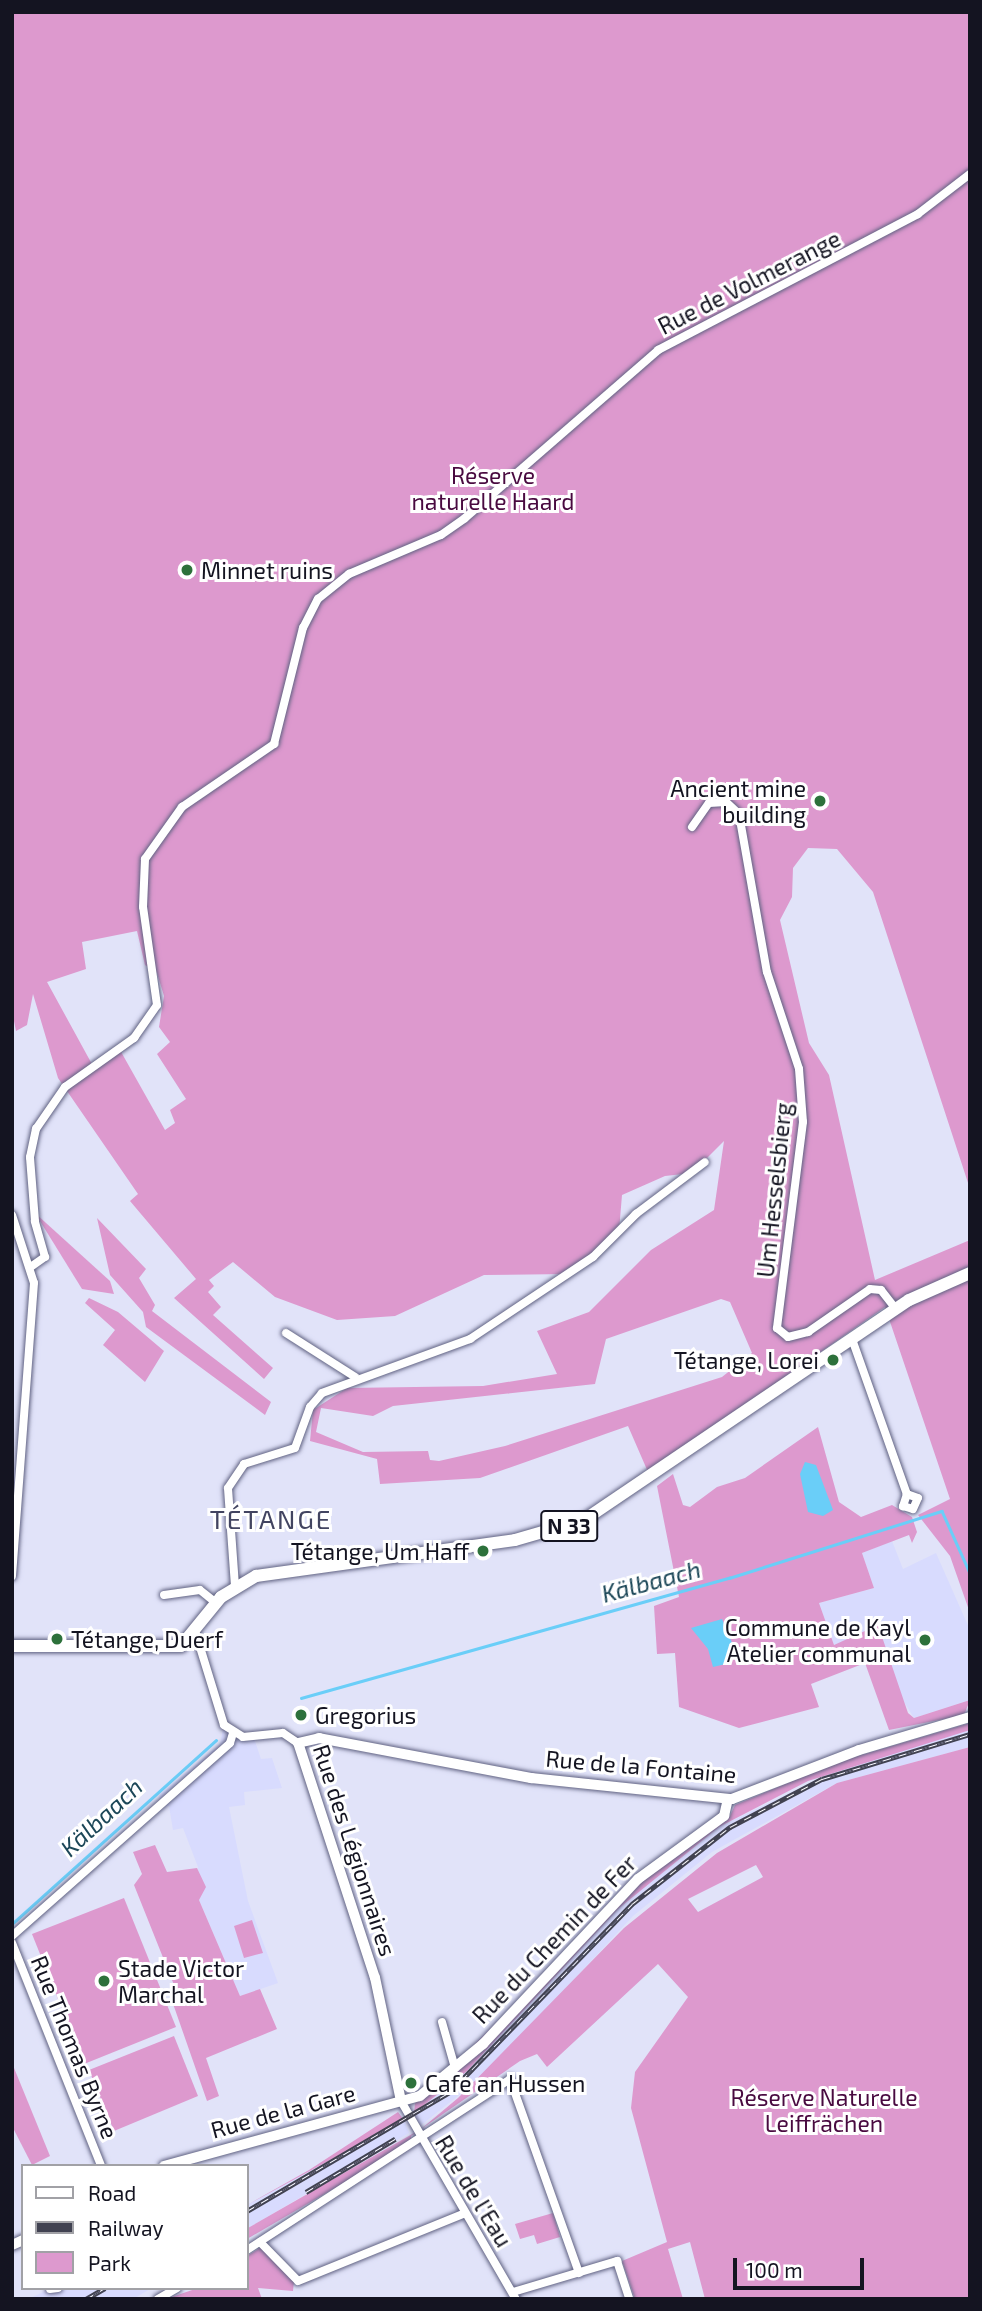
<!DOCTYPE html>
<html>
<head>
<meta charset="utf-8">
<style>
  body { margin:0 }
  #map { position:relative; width:982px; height:2311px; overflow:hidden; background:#e1e3f9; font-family:"Exo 2",sans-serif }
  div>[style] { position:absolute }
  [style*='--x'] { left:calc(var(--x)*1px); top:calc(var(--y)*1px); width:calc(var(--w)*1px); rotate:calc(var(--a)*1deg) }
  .built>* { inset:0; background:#d8dbfe }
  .green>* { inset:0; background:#dd99ce }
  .water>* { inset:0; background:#6acef8 }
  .stream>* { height:2.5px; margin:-1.25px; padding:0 1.25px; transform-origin:1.25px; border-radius:1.25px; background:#6acef8 }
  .roads { filter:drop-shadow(0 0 2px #606282) drop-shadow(0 0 2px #606282) }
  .street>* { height:8px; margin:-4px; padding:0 4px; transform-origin:4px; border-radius:4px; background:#fff }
  .secondary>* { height:10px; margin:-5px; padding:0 5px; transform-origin:5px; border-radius:5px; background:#fff }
  .primary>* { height:12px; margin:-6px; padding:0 6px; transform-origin:6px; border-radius:6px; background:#fff }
  .rail>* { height:5px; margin-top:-2.5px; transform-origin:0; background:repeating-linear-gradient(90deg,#fff 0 8px,#414251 0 16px); box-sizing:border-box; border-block:2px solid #414251 }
  .dots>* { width:19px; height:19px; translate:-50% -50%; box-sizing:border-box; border:4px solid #fff; border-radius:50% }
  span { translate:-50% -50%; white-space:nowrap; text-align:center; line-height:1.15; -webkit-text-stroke:6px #fff; paint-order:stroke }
  .shield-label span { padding:2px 5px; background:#fff; border:2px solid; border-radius:5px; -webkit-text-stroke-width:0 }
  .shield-label { font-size:21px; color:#141421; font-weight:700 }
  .street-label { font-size:23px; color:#141421 }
  .park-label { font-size:23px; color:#490a40 }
  .poi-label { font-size:23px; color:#141421 }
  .left { translate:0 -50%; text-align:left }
  .right { translate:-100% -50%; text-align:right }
  .water-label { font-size:24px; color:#1c4758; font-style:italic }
  .quarter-label { font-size:26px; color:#424461; letter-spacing:2px }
  .frame { position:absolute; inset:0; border:14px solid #141421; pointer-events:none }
  .legend { position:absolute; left:21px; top:2164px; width:228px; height:126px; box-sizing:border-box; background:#fff; border:2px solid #a1a1a6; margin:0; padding:9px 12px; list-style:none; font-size:21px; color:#141421 }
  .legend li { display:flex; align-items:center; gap:14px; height:35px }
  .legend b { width:35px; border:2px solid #a1a1a6 }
  .scale { position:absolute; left:733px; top:2258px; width:131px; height:32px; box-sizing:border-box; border:4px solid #141421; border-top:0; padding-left:9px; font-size:21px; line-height:24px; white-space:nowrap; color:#141421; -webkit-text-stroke:5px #fff; paint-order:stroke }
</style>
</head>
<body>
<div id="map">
  <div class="built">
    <div style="clip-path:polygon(892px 1541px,903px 1569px,936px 1553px,970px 1630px,970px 1700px,914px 1718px,862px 1634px,834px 1645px,819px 1603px,874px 1588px,862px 1553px)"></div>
    <div style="clip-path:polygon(224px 1725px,254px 1738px,261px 1759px,272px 1758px,282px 1788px,244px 1792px,245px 1805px,229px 1807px,248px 1901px,278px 1983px,240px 1996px,199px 1900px,198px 1867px,183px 1828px,173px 1830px,169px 1806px,162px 1807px,159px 1795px,220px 1744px)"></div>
    <div style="clip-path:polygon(970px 1730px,970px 1747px,837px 1783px,712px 1852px,633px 1916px,487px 2073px,420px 2126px,414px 2113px,467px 2071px,618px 1909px,719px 1827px,839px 1769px)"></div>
    <div style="clip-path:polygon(404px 2120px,409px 2133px,247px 2229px,247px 2205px)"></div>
    <div style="clip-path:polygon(152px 2288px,133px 2299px,28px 2299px,50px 2289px)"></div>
  </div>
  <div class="green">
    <div style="clip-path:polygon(evenodd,12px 12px,970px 12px,970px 1189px,873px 892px,837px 849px,808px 848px,793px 868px,792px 897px,780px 920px,809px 1043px,829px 1075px,875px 1280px,970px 1240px,970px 1613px,950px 1556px,918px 1515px,950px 1499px,885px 1307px,648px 1472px,628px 1426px,480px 1478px,380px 1484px,377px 1459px,310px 1441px,313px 1410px,347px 1388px,483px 1386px,557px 1374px,537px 1331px,589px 1312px,651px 1250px,714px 1210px,724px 1141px,692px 1173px,665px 1176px,622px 1195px,619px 1231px,568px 1274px,484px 1275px,395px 1316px,337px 1320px,275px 1297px,233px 1262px,209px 1280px,214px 1286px,208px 1292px,221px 1307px,213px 1315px,273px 1368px,264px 1379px,174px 1298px,196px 1279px,130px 1201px,138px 1194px,58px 1078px,33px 994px,27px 1025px,16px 1031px,12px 1011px,12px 12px,137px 931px,145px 965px,157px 973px,164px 996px,159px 1027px,170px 1042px,157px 1054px,186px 1099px,170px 1110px,175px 1123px,165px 1130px,120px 1050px,93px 1066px,47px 982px,86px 969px,82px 942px,137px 931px,12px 12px,721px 1299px,730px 1302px,752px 1353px,722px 1377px,505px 1446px,439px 1461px,430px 1460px,428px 1451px,363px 1452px,316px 1432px,321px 1408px,373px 1416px,393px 1406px,595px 1384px,606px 1339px,721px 1299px)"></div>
    <div style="clip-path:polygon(35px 1213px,110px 1281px,114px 1294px,82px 1289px)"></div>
    <div style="clip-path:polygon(97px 1218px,146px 1269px,139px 1278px,155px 1305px,152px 1311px,271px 1402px,265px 1415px,146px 1327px,143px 1312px,110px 1275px)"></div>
    <div style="clip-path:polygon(89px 1298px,118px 1312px,164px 1351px,145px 1382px,103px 1345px,115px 1330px,85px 1303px)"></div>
    <div style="clip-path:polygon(818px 1427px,839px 1502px,861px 1517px,892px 1505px,912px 1517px,917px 1532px,912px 1543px,909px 1535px,862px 1553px,874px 1588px,819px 1603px,834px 1645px,878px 1625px,908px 1713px,914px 1718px,970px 1700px,964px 1715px,889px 1730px,865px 1663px,811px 1684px,819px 1707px,739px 1728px,679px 1707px,675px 1653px,657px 1654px,654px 1606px,679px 1597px,657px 1486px,673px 1474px,683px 1505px,690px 1507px,717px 1487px,745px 1478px)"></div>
    <div style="clip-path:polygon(970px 1723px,970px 1730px,808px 1781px,719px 1827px,618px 1909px,467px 2071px,414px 2113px,415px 2103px,646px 1875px,730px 1816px,735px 1805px,838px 1762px)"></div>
    <div style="clip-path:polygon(evenodd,970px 1747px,970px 2299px,705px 2299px,690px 2242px,668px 2249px,683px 2299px,635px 2299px,622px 2261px,667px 2242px,631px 2108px,635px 2072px,688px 1997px,658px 1964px,547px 2067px,537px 2054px,520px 2061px,411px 2136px,412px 2143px,247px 2239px,248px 2228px,421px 2129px,458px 2098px,624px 1928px,717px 1853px,837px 1783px,970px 1747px,756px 1865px,763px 1877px,698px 1912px,688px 1899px,756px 1865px)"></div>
    <div style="clip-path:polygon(155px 1845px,167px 1872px,197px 1868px,206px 1887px,199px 1900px,240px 1996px,260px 1989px,277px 2029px,206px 2058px,219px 2096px,207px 2101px,171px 1998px,178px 1995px,134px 1885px,142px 1874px,133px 1852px)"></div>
    <div style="clip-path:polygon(124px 1898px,176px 2027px,84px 2064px,32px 1934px)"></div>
    <div style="clip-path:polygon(252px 1920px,263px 1953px,244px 1958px,234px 1926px)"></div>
    <div style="clip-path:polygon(174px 2036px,198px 2096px,114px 2131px,89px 2070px)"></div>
    <div style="clip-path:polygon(12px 2063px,50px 2156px,32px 2165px,12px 2126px)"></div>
    <div style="clip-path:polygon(398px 2112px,404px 2120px,247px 2205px,309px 2170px)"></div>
    <div style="clip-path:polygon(553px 2213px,560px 2237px,537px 2244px,534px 2235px,520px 2239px,515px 2224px)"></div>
    <div style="clip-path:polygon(263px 2246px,294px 2281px,293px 2291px,258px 2288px,262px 2299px,166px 2299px,198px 2288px,247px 2288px,247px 2256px)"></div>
  </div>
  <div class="water">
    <div style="clip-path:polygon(805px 1462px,816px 1465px,833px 1510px,823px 1516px,808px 1512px,800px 1474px)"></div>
    <div style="clip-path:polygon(722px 1619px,736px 1652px,730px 1663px,713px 1667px,708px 1649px,691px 1628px)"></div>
  </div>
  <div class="stream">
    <div style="--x:301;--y:1698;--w:445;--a:-15.7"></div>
    <div style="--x:729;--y:1578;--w:223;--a:-17.5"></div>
    <div style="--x:942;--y:1511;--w:68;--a:65.7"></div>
    <div style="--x:13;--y:1923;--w:273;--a:-42"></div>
  </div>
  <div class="roads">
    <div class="street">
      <div style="--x:692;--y:827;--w:29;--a:-55"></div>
      <div style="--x:709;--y:803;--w:17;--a:-3"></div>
      <div style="--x:726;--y:802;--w:18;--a:43"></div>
      <div style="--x:739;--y:814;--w:160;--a:80"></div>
      <div style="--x:767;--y:972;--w:102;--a:71.7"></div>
      <div style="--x:799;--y:1069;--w:53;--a:85.7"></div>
      <div style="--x:803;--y:1122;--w:208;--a:97.2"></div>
      <div style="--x:777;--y:1328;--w:14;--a:39"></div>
      <div style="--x:788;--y:1337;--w:21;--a:-14"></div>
      <div style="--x:808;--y:1332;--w:75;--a:-34.7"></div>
      <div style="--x:870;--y:1289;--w:11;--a:5"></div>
      <div style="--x:881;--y:1290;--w:24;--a:52"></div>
      <div style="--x:12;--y:1215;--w:71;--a:72.1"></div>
      <div style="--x:34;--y:1283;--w:294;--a:94.3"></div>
      <div style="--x:32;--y:1266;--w:16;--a:-35"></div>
      <div style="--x:45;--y:1257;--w:37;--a:-106"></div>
      <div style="--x:35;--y:1221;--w:64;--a:-94.5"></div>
      <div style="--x:30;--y:1157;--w:29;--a:-78"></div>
      <div style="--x:36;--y:1129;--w:51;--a:-55.4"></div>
      <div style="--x:65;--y:1087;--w:85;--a:-35.4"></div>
      <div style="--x:134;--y:1038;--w:40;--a:-55.1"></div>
      <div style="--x:157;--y:1005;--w:99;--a:-98.1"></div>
      <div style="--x:143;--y:907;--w:48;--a:-87.6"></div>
      <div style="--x:145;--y:859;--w:64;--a:-54.6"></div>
      <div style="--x:182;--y:807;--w:112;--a:-34.4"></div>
      <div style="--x:274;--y:744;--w:120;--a:-76"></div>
      <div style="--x:303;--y:628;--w:33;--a:-63"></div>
      <div style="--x:318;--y:599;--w:40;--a:-39"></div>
      <div style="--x:349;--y:574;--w:100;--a:-23"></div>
      <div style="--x:441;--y:535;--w:29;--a:-35"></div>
      <div style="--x:465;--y:518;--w:256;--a:-41"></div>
      <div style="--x:658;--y:350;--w:293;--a:-27.6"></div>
      <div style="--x:918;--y:214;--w:66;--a:-37.6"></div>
      <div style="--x:286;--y:1333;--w:82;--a:32.5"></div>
      <div style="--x:852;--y:1339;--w:164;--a:70.5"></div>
      <div style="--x:907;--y:1494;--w:13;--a:108"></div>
      <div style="--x:903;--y:1506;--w:10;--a:17"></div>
      <div style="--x:913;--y:1509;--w:12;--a:-66"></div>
      <div style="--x:918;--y:1498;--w:12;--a:-160"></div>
      <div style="--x:235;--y:1586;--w:98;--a:-94.1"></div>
      <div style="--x:228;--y:1488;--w:29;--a:-56"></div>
      <div style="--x:244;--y:1464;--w:53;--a:-17.4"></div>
      <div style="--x:295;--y:1448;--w:44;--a:-69.9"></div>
      <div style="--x:310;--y:1407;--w:18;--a:-49"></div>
      <div style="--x:322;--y:1393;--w:158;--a:-20"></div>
      <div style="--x:470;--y:1339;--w:148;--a:-33.7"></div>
      <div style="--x:593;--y:1257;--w:61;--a:-45"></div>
      <div style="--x:636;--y:1214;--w:86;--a:-37"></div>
      <div style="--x:164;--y:1595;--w:36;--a:-8"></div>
      <div style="--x:200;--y:1590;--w:19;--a:39"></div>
      <div style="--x:196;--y:1634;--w:95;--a:72.9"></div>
      <div style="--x:224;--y:1725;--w:22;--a:32"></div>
      <div style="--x:243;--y:1737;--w:40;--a:-5.7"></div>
      <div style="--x:283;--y:1733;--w:18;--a:34"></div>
      <div style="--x:12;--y:1936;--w:291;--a:-41.5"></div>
      <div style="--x:230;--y:1743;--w:10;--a:-73"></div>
      <div style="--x:12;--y:1943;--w:240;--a:68.2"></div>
      <div style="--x:442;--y:2022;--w:48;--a:74.2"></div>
      <div style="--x:401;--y:2101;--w:229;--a:59.9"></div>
      <div style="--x:260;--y:2242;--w:54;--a:45.7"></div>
      <div style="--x:298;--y:2281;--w:178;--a:-22.1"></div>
      <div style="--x:247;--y:2250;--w:314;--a:-33"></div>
      <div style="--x:510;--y:2079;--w:206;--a:70.4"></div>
      <div style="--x:50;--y:2289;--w:8;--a:-7"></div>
      <div style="--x:513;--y:2292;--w:109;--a:-16.6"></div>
      <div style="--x:617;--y:2261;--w:40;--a:72"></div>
      <div style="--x:158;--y:2299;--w:22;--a:-30"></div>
    </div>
    <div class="secondary">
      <div style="--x:401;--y:2101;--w:126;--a:-101.9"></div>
      <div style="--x:375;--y:1978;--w:247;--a:-108.1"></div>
      <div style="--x:298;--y:1743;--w:22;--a:-13"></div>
      <div style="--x:319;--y:1738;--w:216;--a:10.7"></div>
      <div style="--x:531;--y:1778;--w:202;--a:6"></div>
      <div style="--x:732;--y:1799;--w:136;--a:-21.1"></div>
      <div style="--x:859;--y:1750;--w:116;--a:-16.6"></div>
      <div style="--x:164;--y:2166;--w:265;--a:-15.3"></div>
      <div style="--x:420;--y:2096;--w:82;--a:-39.5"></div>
      <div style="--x:483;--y:2044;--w:226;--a:-46.8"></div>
      <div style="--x:638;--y:1879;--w:107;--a:-36.2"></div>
      <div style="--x:724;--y:1816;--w:17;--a:-77"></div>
      <div style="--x:12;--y:2245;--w:12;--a:-24"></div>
    </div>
    <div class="primary">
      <div style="--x:12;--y:1646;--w:169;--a:0"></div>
      <div style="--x:181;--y:1646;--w:63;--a:-50.8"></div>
      <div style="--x:221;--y:1597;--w:41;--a:-31"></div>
      <div style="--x:256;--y:1576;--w:261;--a:-7.9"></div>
      <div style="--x:515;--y:1540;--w:72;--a:-16.2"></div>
      <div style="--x:584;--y:1520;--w:392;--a:-34.1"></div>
      <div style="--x:909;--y:1300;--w:67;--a:-23.9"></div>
    </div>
  </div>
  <div class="rail">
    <div style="--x:306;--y:2192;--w:104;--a:-30.8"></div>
    <div style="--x:247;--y:2211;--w:235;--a:-30.4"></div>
    <div style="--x:450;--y:2092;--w:262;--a:-45.9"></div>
    <div style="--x:632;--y:1904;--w:125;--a:-38.2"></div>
    <div style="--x:730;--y:1827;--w:104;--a:-27.6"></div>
    <div style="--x:822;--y:1779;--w:155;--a:-16.9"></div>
    <div style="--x:86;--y:2299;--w:22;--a:-30"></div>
  </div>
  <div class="dots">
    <div style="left:187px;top:570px;background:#2d713b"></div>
    <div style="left:820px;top:801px;background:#2d713b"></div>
    <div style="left:833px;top:1360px;background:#2d713b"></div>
    <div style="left:483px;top:1551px;background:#2d713b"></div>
    <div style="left:57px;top:1639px;background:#2d713b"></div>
    <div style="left:925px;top:1640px;background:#2d713b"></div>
    <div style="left:301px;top:1715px;background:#2d713b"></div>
    <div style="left:104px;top:1981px;background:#2d713b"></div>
    <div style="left:411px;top:2083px;background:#2d713b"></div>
  </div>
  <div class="shield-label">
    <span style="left:569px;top:1526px">N 33</span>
  </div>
  <div class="street-label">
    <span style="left:749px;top:282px;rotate:-27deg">Rue de Volmerange</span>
    <span style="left:774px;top:1190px;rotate:-84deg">Um Hesselsbierg</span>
    <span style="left:641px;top:1766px;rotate:5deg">Rue de la Fontaine</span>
    <span style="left:355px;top:1850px;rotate:72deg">Rue des Légionnaires</span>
    <span style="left:554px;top:1939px;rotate:-46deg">Rue du Chemin de Fer</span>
    <span style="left:75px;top:2047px;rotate:68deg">Rue Thomas Byrne</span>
    <span style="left:283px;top:2111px;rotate:-15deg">Rue de la Gare</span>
    <span style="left:474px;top:2191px;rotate:59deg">Rue de l'Eau</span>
  </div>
  <div class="park-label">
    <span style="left:493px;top:488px">Réserve<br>naturelle Haard</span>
    <span style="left:824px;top:2110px">Réserve Naturelle<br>Leiffrächen</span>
  </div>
  <div class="poi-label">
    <span class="left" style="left:201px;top:570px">Minnet ruins</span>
    <span class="right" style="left:806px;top:801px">Ancient mine<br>building</span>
    <span class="right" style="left:819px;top:1360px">Tétange, Lorei</span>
    <span class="right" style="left:469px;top:1551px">Tétange, Um Haff</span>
    <span class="right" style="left:911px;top:1640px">Commune de Kayl<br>Atelier communal</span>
    <span class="left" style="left:71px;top:1639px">Tétange, Duerf</span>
    <span class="left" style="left:315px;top:1715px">Gregorius</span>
    <span class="left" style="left:118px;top:1981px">Stade Victor<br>Marchal</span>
    <span class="left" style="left:425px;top:2083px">Cafe an Hussen</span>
  </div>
  <div class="water-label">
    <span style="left:651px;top:1581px;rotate:-15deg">Kälbaach</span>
    <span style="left:101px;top:1817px;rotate:-43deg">Kälbaach</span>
  </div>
  <div class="quarter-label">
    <span style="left:271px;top:1519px">TÉTANGE</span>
  </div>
  <div class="frame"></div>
  <ul class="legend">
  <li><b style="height:9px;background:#fff"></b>Road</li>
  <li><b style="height:9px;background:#414251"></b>Railway</li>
  <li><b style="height:19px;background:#dd99ce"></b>Park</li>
  </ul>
  <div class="scale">100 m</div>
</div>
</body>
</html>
